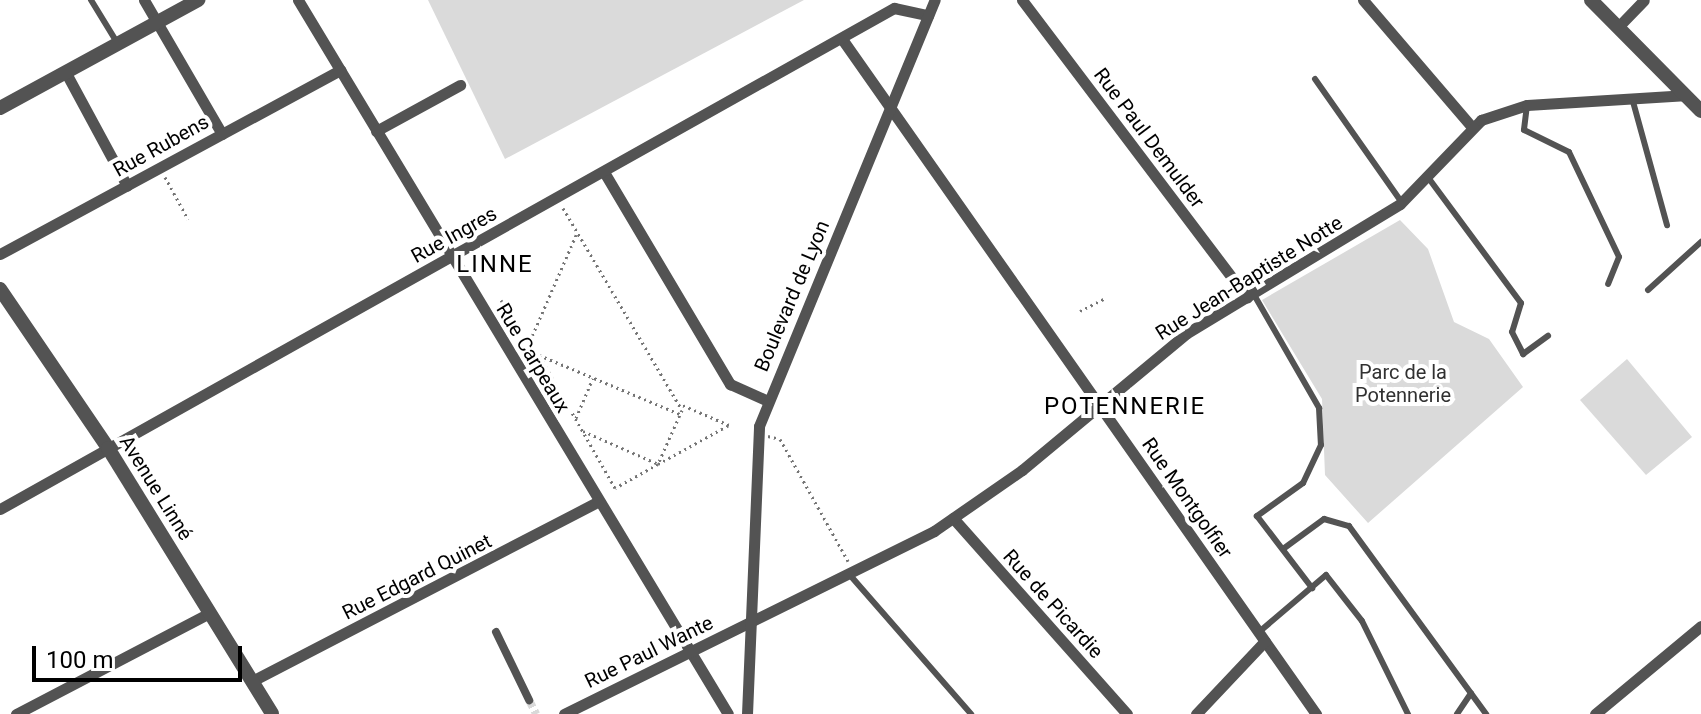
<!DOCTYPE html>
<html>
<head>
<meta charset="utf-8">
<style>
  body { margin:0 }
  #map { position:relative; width:1701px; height:714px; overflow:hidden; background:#fff; font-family:Roboto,sans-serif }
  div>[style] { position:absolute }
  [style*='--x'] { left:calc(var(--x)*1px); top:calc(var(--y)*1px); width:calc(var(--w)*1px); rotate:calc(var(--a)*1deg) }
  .green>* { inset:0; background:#dadada }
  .pedestrian-tunnel>* { height:8px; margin-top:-4px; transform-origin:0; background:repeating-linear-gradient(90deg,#d9d9d9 0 8px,transparent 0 12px) }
  .path>* { height:3px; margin-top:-1.5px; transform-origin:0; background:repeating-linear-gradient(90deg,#757575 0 2px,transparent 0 6px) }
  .service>* { height:6px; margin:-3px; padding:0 3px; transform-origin:3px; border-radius:3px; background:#535353 }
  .pedestrian>* { height:8px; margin:-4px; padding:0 4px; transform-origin:4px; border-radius:4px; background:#535353 }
  .minor>* { height:11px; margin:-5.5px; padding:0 5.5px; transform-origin:5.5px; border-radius:5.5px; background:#535353 }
  .tertiary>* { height:14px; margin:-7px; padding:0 7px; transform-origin:7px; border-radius:7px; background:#535353 }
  span { translate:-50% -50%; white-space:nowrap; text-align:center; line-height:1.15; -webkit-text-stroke:8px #fff; paint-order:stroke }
  .street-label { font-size:20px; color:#000 }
  .park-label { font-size:20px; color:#313131 }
  .quarter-label { font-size:24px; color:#000; letter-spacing:2px }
  .scale { position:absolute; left:32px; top:646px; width:210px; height:36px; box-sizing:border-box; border:4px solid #000; border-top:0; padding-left:10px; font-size:24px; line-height:28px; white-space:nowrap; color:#000; -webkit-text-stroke:6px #fff; paint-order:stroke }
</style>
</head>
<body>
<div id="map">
  <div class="green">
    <div style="clip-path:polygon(428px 0,804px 0,505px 159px)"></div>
    <div style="clip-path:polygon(1400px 220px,1428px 249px,1454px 322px,1489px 339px,1523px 387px,1368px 523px,1325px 475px,1322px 399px,1262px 300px)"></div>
    <div style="clip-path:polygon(1627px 359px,1692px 437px,1646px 475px,1580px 400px)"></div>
  </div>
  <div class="pedestrian-tunnel">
    <div style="--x:529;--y:700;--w:16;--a:63"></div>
  </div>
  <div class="path">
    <div style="--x:165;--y:177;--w:48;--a:61.3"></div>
    <div style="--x:563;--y:208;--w:234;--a:59.5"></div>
    <div style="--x:682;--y:410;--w:59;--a:114"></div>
    <div style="--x:658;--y:464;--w:49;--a:150.8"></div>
    <div style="--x:615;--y:488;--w:153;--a:-119.7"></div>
    <div style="--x:539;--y:355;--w:153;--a:22.7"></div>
    <div style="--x:501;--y:300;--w:67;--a:55.4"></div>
    <div style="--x:1080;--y:311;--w:29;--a:-27"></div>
    <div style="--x:530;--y:341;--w:116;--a:-66.5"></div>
    <div style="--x:576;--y:418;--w:43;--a:-67"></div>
    <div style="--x:583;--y:431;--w:82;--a:23.7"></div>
    <div style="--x:658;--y:464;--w:81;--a:-28.8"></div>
    <div style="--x:729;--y:425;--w:53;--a:-156.8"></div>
    <div style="--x:768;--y:436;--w:12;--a:14"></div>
    <div style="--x:780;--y:439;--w:140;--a:60.9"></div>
  </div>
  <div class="service">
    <div style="--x:91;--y:0;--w:52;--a:58.5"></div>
    <div style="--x:1315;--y:79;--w:151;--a:54.9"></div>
    <div style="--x:1632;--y:98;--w:132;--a:74.6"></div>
    <div style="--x:1527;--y:105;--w:25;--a:97"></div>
    <div style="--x:1524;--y:130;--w:50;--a:26.1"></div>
    <div style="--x:1569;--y:152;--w:116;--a:64.5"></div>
    <div style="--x:1619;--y:257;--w:29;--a:112"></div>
    <div style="--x:1427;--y:176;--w:158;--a:53.5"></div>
    <div style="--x:1521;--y:303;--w:30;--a:107"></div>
    <div style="--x:1512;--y:332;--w:25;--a:63"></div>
    <div style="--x:1523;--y:354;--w:31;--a:-36"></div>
    <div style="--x:1648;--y:290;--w:72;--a:-42.2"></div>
    <div style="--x:1253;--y:293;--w:133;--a:60.1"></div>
    <div style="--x:1319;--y:408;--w:37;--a:87"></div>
    <div style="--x:1321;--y:445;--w:42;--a:115.3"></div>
    <div style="--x:1303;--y:483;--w:57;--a:144.3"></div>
    <div style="--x:1257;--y:516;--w:91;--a:52.6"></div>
    <div style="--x:1283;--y:549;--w:51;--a:-36.2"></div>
    <div style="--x:1324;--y:519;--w:26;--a:16"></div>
    <div style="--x:1349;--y:526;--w:233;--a:53.9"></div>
    <div style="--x:849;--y:574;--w:186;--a:48.9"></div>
    <div style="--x:1259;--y:632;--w:88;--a:-40.4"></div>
    <div style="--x:1326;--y:575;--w:58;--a:52"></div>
    <div style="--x:1362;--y:621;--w:104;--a:63.7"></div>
    <div style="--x:1457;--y:714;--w:25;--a:-56"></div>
  </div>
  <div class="pedestrian">
    <div style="--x:496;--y:632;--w:76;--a:64.1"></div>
  </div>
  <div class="minor">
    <div style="--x:144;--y:0;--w:155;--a:59.8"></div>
    <div style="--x:298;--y:0;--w:833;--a:58.94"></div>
    <div style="--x:1022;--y:0;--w:373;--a:52.9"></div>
    <div style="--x:1363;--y:0;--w:166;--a:49.4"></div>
    <div style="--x:1618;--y:27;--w:37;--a:-46"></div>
    <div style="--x:842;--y:39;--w:825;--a:54.92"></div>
    <div style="--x:66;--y:73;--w:128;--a:61.6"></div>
    <div style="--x:376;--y:131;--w:96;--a:-28.7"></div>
    <div style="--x:604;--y:172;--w:247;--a:59.3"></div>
    <div style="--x:730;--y:384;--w:42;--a:24.1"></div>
    <div style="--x:0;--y:254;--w:387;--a:-28.4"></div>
    <div style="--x:0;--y:509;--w:1025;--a:-29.27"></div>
    <div style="--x:894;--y:8;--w:35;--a:12"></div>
    <div style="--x:953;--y:518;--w:262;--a:48.4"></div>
    <div style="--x:252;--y:681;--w:389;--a:-27.4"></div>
    <div style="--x:16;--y:714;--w:218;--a:-27.6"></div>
    <div style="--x:564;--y:714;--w:413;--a:-26.3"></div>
    <div style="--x:934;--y:531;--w:107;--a:-34.7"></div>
    <div style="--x:1022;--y:470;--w:214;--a:-39.7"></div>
    <div style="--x:1187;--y:333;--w:249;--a:-31.2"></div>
    <div style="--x:1400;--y:204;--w:117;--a:-46"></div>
    <div style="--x:1481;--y:120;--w:48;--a:-18.1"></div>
    <div style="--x:1527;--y:105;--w:157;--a:-3.6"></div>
    <div style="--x:747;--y:714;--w:288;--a:-87.6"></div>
    <div style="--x:759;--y:426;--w:461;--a:-67.6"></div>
    <div style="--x:1196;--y:714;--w:100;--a:-46.6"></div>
    <div style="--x:1595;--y:714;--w:138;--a:-39.7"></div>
  </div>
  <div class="tertiary">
    <div style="--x:1591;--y:0;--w:156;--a:45.3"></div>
    <div style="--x:0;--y:108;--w:226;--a:-28.6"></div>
    <div style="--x:0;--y:289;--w:192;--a:55.8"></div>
    <div style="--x:108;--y:448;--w:312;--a:58.3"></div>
  </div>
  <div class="street-label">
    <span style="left:1149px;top:138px;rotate:53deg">Rue Paul Demulder</span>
    <span style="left:161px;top:146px;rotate:-29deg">Rue Rubens</span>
    <span style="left:454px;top:235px;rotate:-29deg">Rue Ingres</span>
    <span style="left:1249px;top:278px;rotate:-32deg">Rue Jean-Baptiste Notte</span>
    <span style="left:792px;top:296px;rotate:-67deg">Boulevard de Lyon</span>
    <span style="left:533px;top:358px;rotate:59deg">Rue Carpeaux</span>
    <span style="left:156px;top:488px;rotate:58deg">Avenue Linné</span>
    <span style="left:1187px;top:498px;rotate:55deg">Rue Montgolfier</span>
    <span style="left:417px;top:577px;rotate:-27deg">Rue Edgard Quinet</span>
    <span style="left:1053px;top:604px;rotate:48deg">Rue de Picardie</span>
    <span style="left:649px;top:652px;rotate:-26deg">Rue Paul Wante</span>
  </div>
  <div class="park-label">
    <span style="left:1403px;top:384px">Parc de la<br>Potennerie</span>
  </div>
  <div class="quarter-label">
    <span style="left:495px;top:265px">LINNE</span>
    <span style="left:1125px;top:407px">POTENNERIE</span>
  </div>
  <div class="scale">100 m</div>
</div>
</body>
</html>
